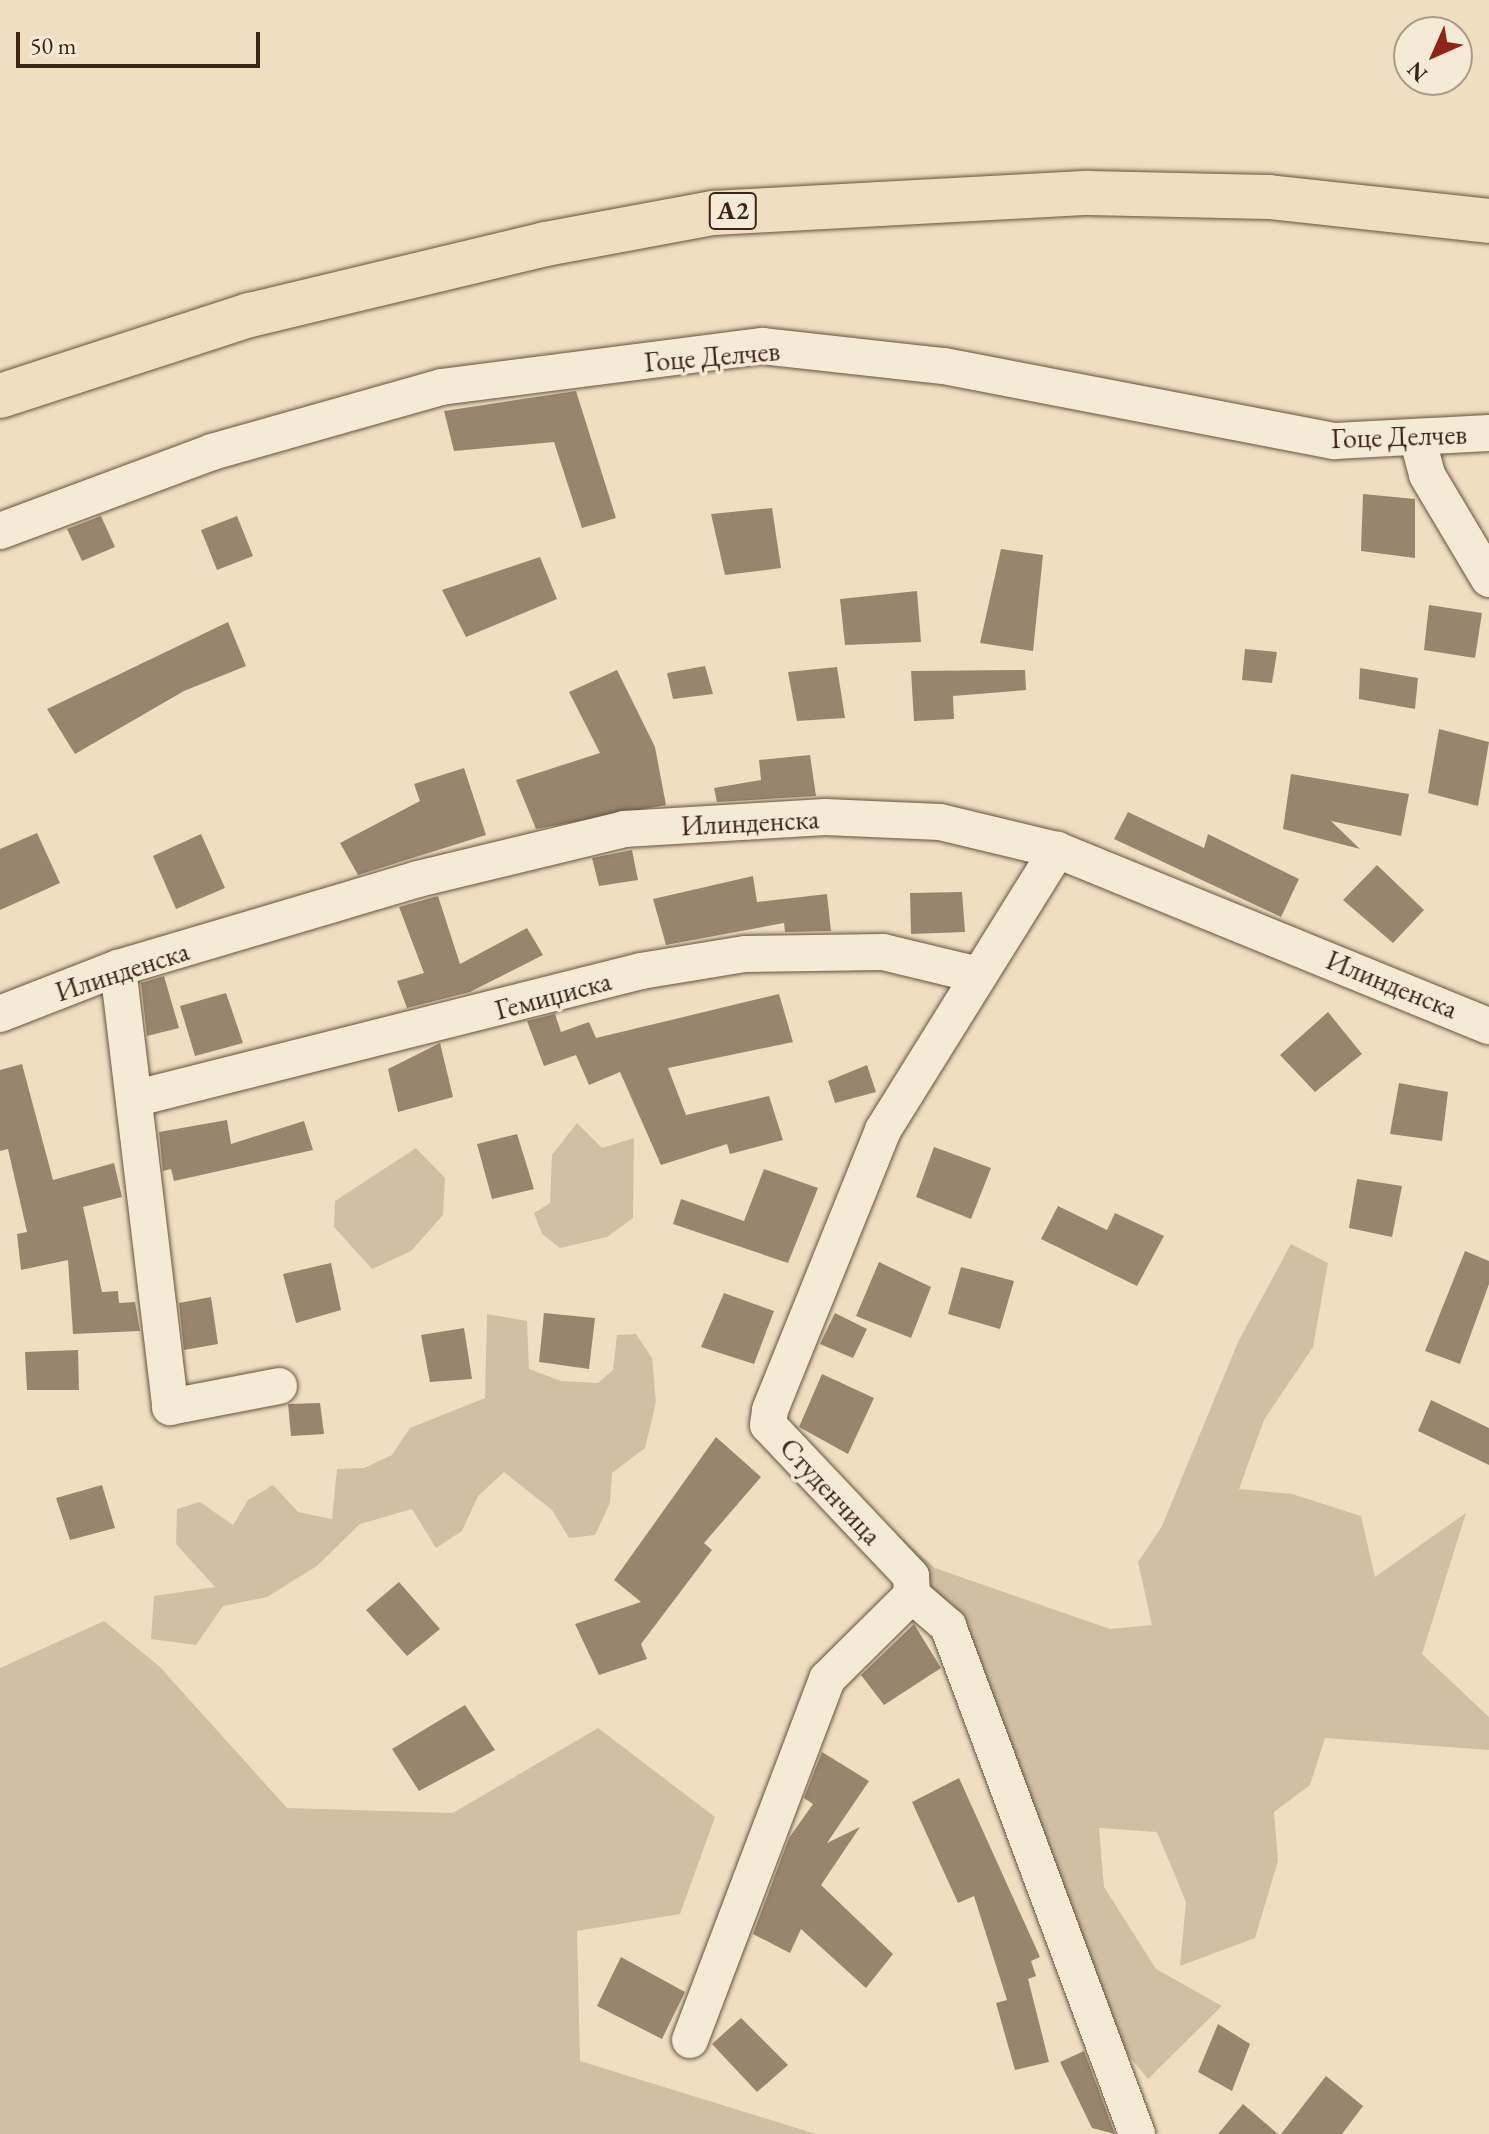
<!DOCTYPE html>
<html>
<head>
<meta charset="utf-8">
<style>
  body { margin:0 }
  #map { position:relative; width:1489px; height:2134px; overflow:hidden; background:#efdfc0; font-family:"EB Garamond",serif }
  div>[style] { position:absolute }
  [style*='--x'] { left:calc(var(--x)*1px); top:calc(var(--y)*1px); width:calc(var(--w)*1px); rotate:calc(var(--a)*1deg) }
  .green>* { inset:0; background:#d0bfa3 }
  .building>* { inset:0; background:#99856e }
  .roads { filter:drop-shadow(0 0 2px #685240) drop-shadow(0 0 2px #685240) }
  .minor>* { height:36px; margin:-18px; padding:0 18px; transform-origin:18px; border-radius:18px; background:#f5ead6 }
  .primary>* { height:44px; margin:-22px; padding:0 22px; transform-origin:22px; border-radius:22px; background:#efdfc0 }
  span { translate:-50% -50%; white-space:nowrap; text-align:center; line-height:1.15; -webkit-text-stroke:7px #f5ead6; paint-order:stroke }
  .shield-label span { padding:2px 6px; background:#f5ead6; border:2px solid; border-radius:6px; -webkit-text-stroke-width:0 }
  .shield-label { font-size:26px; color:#3b2316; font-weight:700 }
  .street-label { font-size:28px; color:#3b2316 }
  .north { position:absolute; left:1393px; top:16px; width:80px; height:80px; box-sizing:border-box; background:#f5ead6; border:2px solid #ab9a89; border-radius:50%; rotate:225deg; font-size:22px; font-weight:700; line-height:32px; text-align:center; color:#3b2316 }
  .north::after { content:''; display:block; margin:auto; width:28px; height:36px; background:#8f2418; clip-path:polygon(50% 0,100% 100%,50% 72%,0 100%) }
  .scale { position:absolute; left:16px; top:32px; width:244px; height:36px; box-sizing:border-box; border:4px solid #3b2316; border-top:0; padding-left:10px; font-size:24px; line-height:28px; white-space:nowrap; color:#3b2316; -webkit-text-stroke:6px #f5ead6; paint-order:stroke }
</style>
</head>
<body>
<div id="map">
  <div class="green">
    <div style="clip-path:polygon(577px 1123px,602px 1148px,634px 1138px,633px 1218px,607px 1237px,560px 1248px,542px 1234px,534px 1213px,550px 1203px,552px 1155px)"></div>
    <div style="clip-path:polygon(416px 1148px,445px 1178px,443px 1215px,411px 1251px,372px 1269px,334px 1227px,335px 1201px)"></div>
    <div style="clip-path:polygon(1291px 1244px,1328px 1263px,1313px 1347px,1264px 1420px,1239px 1489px,1292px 1494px,1361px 1516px,1375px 1577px,1466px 1513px,1422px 1654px,1489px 1717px,1489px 1750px,1325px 1738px,1310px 1785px,1274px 1812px,1278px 1861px,1255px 1938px,1180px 1966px,1186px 1902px,1157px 1832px,1099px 1828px,1104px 1887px,1156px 1969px,1222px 2006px,1148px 2079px,1113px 2037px,1035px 1824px,860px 1500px,935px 1568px,1110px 1629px,1152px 1625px,1138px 1562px,1162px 1526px,1238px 1342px)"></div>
    <div style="clip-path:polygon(487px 1314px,527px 1321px,529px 1369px,561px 1381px,598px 1383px,613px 1370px,617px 1335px,636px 1334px,652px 1358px,656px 1402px,645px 1448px,612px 1473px,610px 1503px,595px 1535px,569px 1538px,552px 1510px,504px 1472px,478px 1496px,462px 1531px,436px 1548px,412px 1509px,360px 1524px,317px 1566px,267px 1597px,223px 1606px,196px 1645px,151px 1639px,154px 1596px,215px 1587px,176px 1544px,177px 1509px,200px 1502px,233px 1525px,248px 1500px,273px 1485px,298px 1512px,332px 1519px,337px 1469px,364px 1468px,392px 1455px,410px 1428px,485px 1398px)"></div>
    <div style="clip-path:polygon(104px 1621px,159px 1666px,287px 1808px,453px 1813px,598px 1728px,715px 1817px,680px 1914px,577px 1931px,580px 2061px,816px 2134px,0 2134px,0 1668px)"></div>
  </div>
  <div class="building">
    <div style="clip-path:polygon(576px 391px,616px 518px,582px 528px,554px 442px,454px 451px,444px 411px)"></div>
    <div style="clip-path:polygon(1363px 494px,1415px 499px,1415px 558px,1361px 551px)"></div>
    <div style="clip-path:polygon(772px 508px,781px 568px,725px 575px,711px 514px)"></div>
    <div style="clip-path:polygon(101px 516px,115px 547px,82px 561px,67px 529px)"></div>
    <div style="clip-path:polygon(237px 516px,253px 556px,217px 570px,201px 530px)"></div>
    <div style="clip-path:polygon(1001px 549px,1043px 555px,1033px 651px,980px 643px)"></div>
    <div style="clip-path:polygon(540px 557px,557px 599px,466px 637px,442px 590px)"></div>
    <div style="clip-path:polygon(917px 591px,921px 642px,845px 645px,840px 599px)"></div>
    <div style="clip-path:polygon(1429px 605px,1482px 613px,1475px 658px,1424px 650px)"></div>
    <div style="clip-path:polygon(228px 622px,246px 666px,184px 691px,75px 754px,47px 709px)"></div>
    <div style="clip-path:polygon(1245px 649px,1277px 652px,1272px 683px,1242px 680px)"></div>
    <div style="clip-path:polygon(705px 666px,713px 694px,673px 699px,667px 673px)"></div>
    <div style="clip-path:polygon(837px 667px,845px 718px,797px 721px,788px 672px)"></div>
    <div style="clip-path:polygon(1360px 668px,1418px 678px,1415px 709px,1359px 699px)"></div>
    <div style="clip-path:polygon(617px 670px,655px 747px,666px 805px,536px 829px,516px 780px,600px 753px,569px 692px)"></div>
    <div style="clip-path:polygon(1025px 670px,1026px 690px,953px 696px,954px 719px,914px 721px,911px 671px)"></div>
    <div style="clip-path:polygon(1439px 729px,1489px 742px,1478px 806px,1428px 793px)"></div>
    <div style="clip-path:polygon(810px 755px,816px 796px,717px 802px,714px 788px,761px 780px,759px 760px)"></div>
    <div style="clip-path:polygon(464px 768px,486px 835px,358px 875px,340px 843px,420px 801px,414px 784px)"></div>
    <div style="clip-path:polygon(1291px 774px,1409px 794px,1401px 836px,1331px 821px,1360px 849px,1283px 829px)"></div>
    <div style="clip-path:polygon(1128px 812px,1204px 848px,1208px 834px,1299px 879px,1281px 917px,1114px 839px)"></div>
    <div style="clip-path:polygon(37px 833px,60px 883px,0 910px,0 849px)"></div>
    <div style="clip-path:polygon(201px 834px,225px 888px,176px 909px,153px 856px)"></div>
    <div style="clip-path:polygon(632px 850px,638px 880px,599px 886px,592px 858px)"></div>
    <div style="clip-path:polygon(1377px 865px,1424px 910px,1393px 943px,1343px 900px)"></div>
    <div style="clip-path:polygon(753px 876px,757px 902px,827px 894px,831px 931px,785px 932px,784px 923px,666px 945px,653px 899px)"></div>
    <div style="clip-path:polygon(962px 892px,965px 932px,911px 934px,910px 893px)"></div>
    <div style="clip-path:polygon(438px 896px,460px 964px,527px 928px,543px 955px,470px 992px,407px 1008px,397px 981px,424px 973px,399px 907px)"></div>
    <div style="clip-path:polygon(164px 976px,179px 1028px,147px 1036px,141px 983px)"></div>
    <div style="clip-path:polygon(226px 993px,243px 1043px,195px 1056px,180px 1006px)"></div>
    <div style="clip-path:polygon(779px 994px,793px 1042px,668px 1068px,686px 1115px,769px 1096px,783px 1140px,730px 1154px,727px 1144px,661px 1165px,620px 1072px,589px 1085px,576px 1055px,544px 1066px,527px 1021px,555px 1014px,561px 1032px,589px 1022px,596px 1038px)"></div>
    <div style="clip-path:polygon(1328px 1012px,1362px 1054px,1315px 1092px,1280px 1055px)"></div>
    <div style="clip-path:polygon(440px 1043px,453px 1097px,398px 1112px,388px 1069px)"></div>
    <div style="clip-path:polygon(22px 1064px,53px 1180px,114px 1163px,122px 1197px,83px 1207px,102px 1292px,118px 1291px,119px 1303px,135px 1302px,140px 1331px,73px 1334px,68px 1260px,21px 1270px,17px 1234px,27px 1232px,8px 1149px,0 1151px,0 1070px)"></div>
    <div style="clip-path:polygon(867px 1065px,876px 1092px,835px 1103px,828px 1081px)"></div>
    <div style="clip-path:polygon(1399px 1083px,1448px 1092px,1442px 1141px,1390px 1134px)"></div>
    <div style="clip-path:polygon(227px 1120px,231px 1144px,304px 1121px,313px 1150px,174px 1181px,171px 1169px,163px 1171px,159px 1132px)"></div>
    <div style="clip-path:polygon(517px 1134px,534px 1189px,492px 1199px,477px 1144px)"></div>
    <div style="clip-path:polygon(934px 1147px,991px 1168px,971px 1219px,916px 1197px)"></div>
    <div style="clip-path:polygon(764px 1169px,818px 1188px,788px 1263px,673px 1224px,681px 1199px,744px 1221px)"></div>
    <div style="clip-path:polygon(1357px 1179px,1402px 1186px,1392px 1237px,1349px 1228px)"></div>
    <div style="clip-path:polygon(1058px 1206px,1107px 1230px,1115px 1213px,1164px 1236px,1137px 1286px,1041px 1239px)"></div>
    <div style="clip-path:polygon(1465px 1251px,1489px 1261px,1489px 1284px,1460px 1364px,1425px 1351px)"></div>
    <div style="clip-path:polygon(879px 1262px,931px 1287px,911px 1338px,856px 1316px)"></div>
    <div style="clip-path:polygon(331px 1263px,341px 1310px,296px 1323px,283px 1274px)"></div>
    <div style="clip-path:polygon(961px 1267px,1014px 1281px,1000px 1329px,948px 1314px)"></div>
    <div style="clip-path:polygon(724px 1293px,774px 1311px,754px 1364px,701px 1347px)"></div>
    <div style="clip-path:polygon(211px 1297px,218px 1344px,184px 1350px,179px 1303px)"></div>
    <div style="clip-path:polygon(544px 1313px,595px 1318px,589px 1369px,539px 1362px)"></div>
    <div style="clip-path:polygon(835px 1313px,867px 1329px,853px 1358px,820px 1344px)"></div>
    <div style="clip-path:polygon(464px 1328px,472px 1379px,430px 1382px,421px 1335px)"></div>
    <div style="clip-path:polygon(78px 1350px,79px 1390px,27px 1390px,25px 1352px)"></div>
    <div style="clip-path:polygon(822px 1374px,874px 1398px,848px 1454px,799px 1427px)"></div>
    <div style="clip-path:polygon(1431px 1400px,1489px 1428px,1489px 1465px,1418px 1431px)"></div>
    <div style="clip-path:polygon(320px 1403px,324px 1434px,291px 1436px,288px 1404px)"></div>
    <div style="clip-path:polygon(716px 1437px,761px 1477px,704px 1543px,712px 1550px,641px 1644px,647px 1659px,599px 1675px,575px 1624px,641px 1602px,614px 1580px)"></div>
    <div style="clip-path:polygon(102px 1485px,115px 1528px,70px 1540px,56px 1498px)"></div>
    <div style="clip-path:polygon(399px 1582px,440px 1629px,407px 1656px,366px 1610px)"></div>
    <div style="clip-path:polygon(914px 1624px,941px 1668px,884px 1705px,861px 1675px)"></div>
    <div style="clip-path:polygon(465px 1705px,495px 1750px,419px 1791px,392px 1749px)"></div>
    <div style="clip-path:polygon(822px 1752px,869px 1781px,827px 1843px,860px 1827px,821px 1885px,893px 1954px,866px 1988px,801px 1929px,790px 1953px,753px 1934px,789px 1838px,813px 1804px,804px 1798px)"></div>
    <div style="clip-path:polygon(959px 1778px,1040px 1957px,1031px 1961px,1036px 1976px,1028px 1979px,1049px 2062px,1015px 2070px,996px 2003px,1007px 2000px,974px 1896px,958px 1903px,912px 1802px)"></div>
    <div style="clip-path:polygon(621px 1957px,685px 1992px,662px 2039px,597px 2006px)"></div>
    <div style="clip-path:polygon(741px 2018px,788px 2065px,757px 2092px,712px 2044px)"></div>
    <div style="clip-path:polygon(1218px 2024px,1250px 2044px,1232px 2091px,1198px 2072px)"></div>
    <div style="clip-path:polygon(1084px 2051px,1115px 2134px,1092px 2128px,1060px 2062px)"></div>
    <div style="clip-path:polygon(1326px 2076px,1363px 2106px,1342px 2134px,1281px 2134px)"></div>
    <div style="clip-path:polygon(1243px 2104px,1278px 2134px,1218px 2134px)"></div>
  </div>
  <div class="roads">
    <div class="minor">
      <div style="--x:1417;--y:437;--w:39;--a:75"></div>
      <div style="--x:1427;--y:475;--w:121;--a:59.2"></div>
      <div style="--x:0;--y:531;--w:226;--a:-20.4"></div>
      <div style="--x:212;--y:452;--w:238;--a:-15.8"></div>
      <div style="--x:441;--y:387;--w:324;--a:-7.3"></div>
      <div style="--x:762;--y:346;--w:183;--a:6.3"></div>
      <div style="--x:944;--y:366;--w:398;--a:10.9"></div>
      <div style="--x:1335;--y:441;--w:154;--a:-3"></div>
      <div style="--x:118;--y:968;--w:442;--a:83.2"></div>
      <div style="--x:170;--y:1407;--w:111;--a:-10.9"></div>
      <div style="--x:0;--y:1014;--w:127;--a:-21.3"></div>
      <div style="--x:118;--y:968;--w:313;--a:-16.5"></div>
      <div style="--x:418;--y:879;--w:212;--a:-13.6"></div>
      <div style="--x:624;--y:829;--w:201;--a:-3.4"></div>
      <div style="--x:825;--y:817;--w:115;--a:2.5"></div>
      <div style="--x:940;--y:822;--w:120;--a:13.5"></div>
      <div style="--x:1057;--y:850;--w:466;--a:22.2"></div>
      <div style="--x:137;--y:1098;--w:520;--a:-14.14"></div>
      <div style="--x:641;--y:971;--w:105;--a:-9.3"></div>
      <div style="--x:745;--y:954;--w:138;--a:-0.8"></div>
      <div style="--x:883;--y:952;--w:94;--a:13.6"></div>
      <div style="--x:912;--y:1595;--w:48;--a:40.7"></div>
      <div style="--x:948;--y:1626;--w:542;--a:69.59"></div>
      <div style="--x:690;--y:2040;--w:386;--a:-69.2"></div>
      <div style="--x:827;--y:1679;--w:120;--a:-44.7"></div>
      <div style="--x:912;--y:1595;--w:19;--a:-93"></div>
      <div style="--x:911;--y:1576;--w:208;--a:-133.4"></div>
      <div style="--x:768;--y:1425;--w:15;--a:-82"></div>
      <div style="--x:770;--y:1410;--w:302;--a:-68"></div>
      <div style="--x:883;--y:1130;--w:330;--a:-58.1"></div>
    </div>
    <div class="primary">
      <div style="--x:0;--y:396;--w:263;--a:-18"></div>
      <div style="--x:250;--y:315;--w:303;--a:-13.5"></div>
      <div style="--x:545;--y:244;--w:171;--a:-10.5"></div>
      <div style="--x:713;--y:213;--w:376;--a:-3.1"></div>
      <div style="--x:1088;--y:193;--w:181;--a:1.3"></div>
      <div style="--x:1269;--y:197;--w:221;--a:6.2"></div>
    </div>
  </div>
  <div class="shield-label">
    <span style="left:733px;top:211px">A2</span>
  </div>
  <div class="street-label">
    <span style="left:712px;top:356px;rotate:-5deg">Гоце Делчев</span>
    <span style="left:1399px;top:436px;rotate:-2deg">Гоце Делчев</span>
    <span style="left:750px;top:822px;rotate:-3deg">Илинденска</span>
    <span style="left:122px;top:971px;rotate:-18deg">Илинденска</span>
    <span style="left:1392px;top:984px;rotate:22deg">Илинденска</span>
    <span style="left:553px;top:995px;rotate:-15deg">Гемиџиска</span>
    <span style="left:831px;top:1491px;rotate:47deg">Студенчица</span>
  </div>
  <div class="north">N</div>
  <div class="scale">50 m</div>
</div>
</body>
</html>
